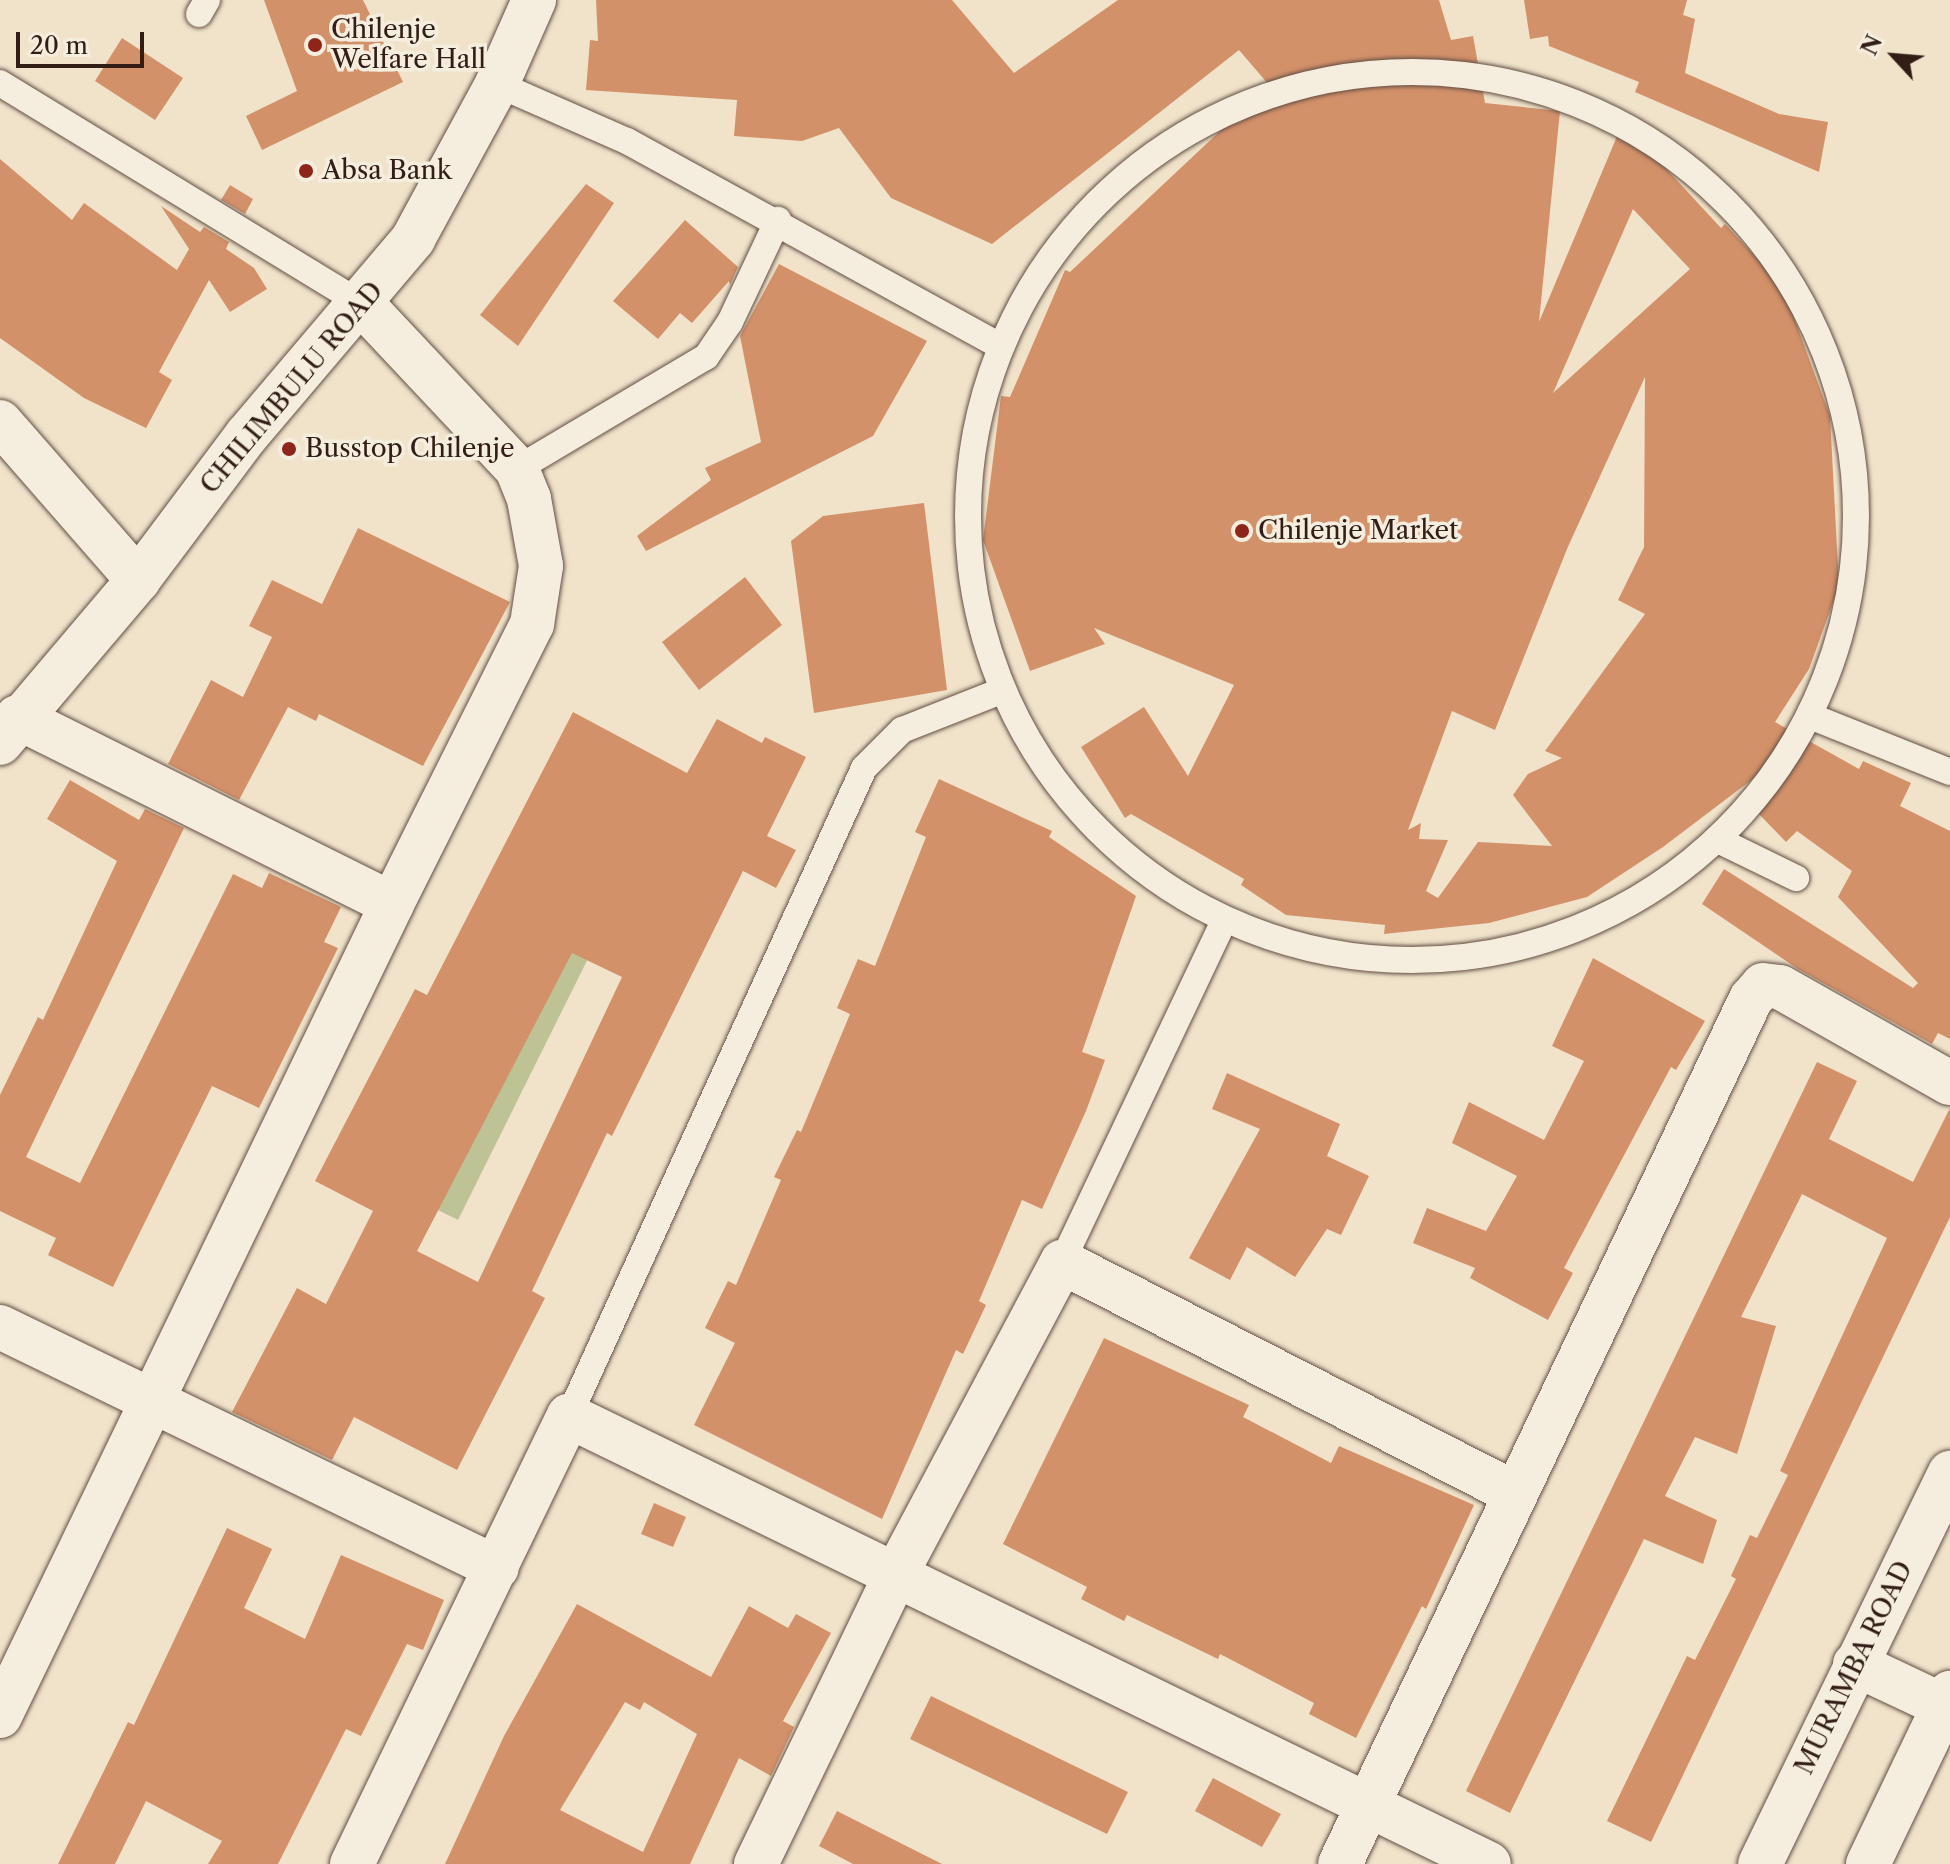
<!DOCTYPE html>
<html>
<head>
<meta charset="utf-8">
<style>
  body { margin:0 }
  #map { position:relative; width:1950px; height:1864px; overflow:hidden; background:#f0e3ca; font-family:"Libre Caslon Text",serif }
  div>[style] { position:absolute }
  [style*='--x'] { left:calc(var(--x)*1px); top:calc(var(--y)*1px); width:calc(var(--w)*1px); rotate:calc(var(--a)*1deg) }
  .green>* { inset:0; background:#bdc395 }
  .building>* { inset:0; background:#d3916a }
  .roads { filter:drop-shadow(0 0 2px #624f44) drop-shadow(0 0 2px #624f44) }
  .lane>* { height:26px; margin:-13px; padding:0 13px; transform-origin:13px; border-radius:13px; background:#f5eddd }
  .lane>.ring { margin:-13px; padding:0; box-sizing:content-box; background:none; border:26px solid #f5eddd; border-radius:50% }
  .street>* { height:44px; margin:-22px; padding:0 22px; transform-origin:22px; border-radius:22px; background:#f5eddd }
  .secondary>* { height:44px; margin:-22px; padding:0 22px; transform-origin:22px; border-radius:22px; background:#f5eddd }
  .dots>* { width:22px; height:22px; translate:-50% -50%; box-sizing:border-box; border:4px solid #f5eddd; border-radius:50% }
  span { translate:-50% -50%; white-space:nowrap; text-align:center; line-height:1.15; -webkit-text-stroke:7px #f5eddd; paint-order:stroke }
  .poi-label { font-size:26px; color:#321e17 }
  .left { translate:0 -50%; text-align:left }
  .street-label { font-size:26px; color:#321e17 }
  .north { position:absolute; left:1854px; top:16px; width:80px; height:80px; -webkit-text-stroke:6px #f5eddd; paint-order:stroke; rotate:296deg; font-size:22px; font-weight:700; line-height:32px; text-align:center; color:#321e17 }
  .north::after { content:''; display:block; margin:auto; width:28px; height:36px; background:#321e17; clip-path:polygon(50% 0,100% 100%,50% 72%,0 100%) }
  .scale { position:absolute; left:16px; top:32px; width:128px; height:36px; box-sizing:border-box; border:4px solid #321e17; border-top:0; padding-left:10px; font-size:24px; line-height:28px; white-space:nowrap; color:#321e17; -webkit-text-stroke:6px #f5eddd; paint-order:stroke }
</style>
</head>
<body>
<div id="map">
  <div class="green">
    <div style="clip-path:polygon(644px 846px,458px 1220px,386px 1184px)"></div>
  </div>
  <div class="building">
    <div style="clip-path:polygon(264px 0,363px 0,403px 82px,262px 150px,246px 116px,297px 91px)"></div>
    <div style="clip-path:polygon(evenodd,596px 0,952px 0,1014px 73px,1118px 0,1439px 0,1451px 40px,1473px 36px,1485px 103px,1560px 111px,1539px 322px,1623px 122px,1721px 228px,1725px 224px,1782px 285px,1830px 416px,1839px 586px,1809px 669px,1775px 722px,1859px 769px,1863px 761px,1911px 783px,1900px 806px,1950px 831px,1950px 1039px,1938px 1033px,1932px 1044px,1798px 969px,1702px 904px,1724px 869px,1913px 988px,1918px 983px,1838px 897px,1852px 871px,1797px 831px,1786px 842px,1758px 813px,1803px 741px,1663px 847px,1587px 897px,1489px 923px,1384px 934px,1385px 925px,1286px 915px,1241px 885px,1244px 879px,1131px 814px,1125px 818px,1081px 747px,1144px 707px,1188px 776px,1234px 685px,1094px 628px,1105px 644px,1030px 671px,983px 540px,1001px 396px,1010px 397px,1065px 270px,1070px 272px,1269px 85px,1239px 50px,992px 244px,891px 198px,839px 128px,802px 141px,734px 136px,737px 100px,586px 90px,590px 40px,598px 41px,596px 0,1633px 209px,1690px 269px,1553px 393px,1633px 209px,596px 0,1645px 377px,1644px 547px,1618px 600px,1645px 614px,1545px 751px,1562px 758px,1528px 774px,1513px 795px,1552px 846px,1478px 842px,1438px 898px,1426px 891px,1448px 840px,1419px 839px,1421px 823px,1408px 830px,1452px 711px,1495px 730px,1567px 549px,1645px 377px)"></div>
    <div style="clip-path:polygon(1524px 0,1687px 0,1683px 15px,1695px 19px,1685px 73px,1779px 114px,1828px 122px,1819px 172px,1635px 92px,1639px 82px,1549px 46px,1548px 36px,1530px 39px)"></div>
    <div style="clip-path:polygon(122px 38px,183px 78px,155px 120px,95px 81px)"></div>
    <div style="clip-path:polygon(0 159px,72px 220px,84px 203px,177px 270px,189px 249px,161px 206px,200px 232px,204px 227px,229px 242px,226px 249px,254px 268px,267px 289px,230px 312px,209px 280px,159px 372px,172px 380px,146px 428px,84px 398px,0 338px)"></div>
    <div style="clip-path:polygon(586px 184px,614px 203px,518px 346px,480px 315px)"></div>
    <div style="clip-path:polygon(230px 185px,253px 199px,245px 214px,221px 200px)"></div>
    <div style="clip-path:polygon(685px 220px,738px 267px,730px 285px,729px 281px,692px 323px,680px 313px,658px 339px,613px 301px)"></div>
    <div style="clip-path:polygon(779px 264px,927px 341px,873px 436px,646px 551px,637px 536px,711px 480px,705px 468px,761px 442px,740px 336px)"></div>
    <div style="clip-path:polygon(924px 503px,947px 690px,814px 713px,791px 541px,823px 516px)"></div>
    <div style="clip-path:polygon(358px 528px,510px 602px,423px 766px,319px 714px,316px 721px,288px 707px,239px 800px,168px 764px,211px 680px,243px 697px,272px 637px,249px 626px,272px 580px,322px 604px)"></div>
    <div style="clip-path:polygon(745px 577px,782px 625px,699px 690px,662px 642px)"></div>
    <div style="clip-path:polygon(evenodd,573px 712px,687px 773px,717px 719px,762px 743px,765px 737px,806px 757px,767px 836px,796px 850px,776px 888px,743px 871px,612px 1136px,607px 1133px,532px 1291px,545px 1298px,457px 1470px,354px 1417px,332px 1460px,232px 1412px,297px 1288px,326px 1304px,373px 1211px,315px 1181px,415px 989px,427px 995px,573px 712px,572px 953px,622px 977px,478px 1282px,417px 1251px,572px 953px)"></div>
    <div style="clip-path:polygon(939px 779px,1052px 831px,1049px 837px,1136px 896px,1082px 1052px,1105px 1060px,1086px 1111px,1042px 1209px,1022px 1200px,979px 1301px,986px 1305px,963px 1354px,956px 1350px,882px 1519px,694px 1425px,735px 1343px,705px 1328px,728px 1281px,736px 1285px,781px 1180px,774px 1177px,797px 1130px,801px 1132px,850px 1014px,837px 1008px,858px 959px,875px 966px,926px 837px,915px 832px)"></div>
    <div style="clip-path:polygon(70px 780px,139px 820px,145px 809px,184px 828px,26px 1157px,80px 1183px,233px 874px,262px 888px,269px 873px,341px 907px,324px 942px,338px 948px,259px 1108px,212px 1086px,113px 1287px,48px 1255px,56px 1238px,0 1211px,0 1095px,38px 1017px,43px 1020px,117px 861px,47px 819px)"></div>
    <div style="clip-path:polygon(1593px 958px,1705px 1021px,1676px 1070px,1671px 1067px,1564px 1268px,1573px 1273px,1548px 1320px,1470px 1278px,1475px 1268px,1413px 1243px,1427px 1208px,1486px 1231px,1517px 1176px,1452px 1143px,1469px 1102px,1544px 1140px,1584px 1061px,1552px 1046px)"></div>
    <div style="clip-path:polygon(1817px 1062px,1857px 1081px,1829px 1139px,1913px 1182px,1950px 1108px,1950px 1217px,1651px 1842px,1607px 1821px,1687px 1656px,1695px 1660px,1736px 1579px,1731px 1576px,1750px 1535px,1757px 1538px,1788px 1475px,1780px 1471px,1887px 1238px,1802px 1194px,1741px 1317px,1776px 1326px,1737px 1454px,1695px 1437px,1665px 1496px,1717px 1520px,1703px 1564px,1644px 1539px,1510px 1813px,1466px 1791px)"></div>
    <div style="clip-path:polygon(1227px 1073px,1340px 1124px,1327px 1156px,1369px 1176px,1341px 1235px,1327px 1229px,1295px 1277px,1247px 1247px,1230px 1280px,1189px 1258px,1260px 1129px,1212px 1109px)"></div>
    <div style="clip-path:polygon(1104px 1338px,1249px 1405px,1243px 1417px,1331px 1463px,1339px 1446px,1474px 1505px,1426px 1609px,1422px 1606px,1356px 1738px,1309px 1714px,1314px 1703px,1220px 1654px,1218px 1659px,1127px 1615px,1124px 1621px,1081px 1599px,1087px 1587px,1003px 1544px)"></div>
    <div style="clip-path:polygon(654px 1503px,686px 1517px,673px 1547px,641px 1534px)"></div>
    <div style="clip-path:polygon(227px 1528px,272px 1549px,244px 1608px,305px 1639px,341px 1555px,444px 1600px,423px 1650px,407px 1644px,361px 1736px,346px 1729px,278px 1864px,208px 1864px,222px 1841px,146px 1801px,115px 1864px,58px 1864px,128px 1722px,134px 1725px)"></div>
    <div style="clip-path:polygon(evenodd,577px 1604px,711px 1677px,749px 1606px,788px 1628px,796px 1614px,831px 1633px,783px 1721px,794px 1727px,771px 1776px,739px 1758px,690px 1864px,445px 1864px,504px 1736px,577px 1604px,625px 1702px,640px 1710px,644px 1702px,697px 1734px,643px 1852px,560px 1810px,625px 1702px)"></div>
    <div style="clip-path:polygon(931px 1696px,1128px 1792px,1107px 1834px,910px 1739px)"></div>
    <div style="clip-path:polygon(1213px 1778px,1281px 1814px,1262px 1847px,1195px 1811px)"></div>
    <div style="clip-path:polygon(837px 1811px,942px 1864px,853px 1864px,819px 1846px)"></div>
  </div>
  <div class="roads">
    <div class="lane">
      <div style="--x:199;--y:14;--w:16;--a:-60"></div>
      <div class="ring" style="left:968px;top:72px;width:862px;height:862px"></div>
      <div style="--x:0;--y:83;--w:426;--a:31.4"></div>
      <div style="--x:497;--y:84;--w:142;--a:23.7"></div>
      <div style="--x:627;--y:141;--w:427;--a:28.8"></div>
      <div style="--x:517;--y:469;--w:220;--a:-30.7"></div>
      <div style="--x:706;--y:357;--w:42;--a:-55.6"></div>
      <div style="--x:730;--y:322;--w:113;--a:-64.8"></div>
      <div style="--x:1810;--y:716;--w:151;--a:21.8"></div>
      <div style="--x:1718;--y:840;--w:87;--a:26"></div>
      <div style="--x:1062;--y:1262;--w:375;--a:-64.6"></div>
      <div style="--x:569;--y:1416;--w:712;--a:-65.52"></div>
      <div style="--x:864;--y:768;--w:54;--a:-45"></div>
      <div style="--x:902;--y:730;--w:106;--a:-21.5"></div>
    </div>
    <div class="street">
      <div style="--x:363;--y:305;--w:225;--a:46.8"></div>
      <div style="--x:517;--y:469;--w:32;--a:68"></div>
      <div style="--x:529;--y:499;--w:68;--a:79.8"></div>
      <div style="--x:541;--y:566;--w:59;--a:98.8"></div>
      <div style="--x:532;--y:624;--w:313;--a:116.6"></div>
      <div style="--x:0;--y:422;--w:210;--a:48.9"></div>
      <div style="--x:0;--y:1327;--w:552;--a:25.87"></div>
      <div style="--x:1855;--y:1664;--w:105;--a:25.3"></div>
      <div style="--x:0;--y:1716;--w:902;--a:-64.23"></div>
      <div style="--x:392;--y:904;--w:419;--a:-153.5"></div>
      <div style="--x:352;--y:1864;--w:498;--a:-64.2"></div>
      <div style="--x:569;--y:1416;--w:1023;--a:25.96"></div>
      <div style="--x:756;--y:1864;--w:318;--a:-64.2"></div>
      <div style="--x:894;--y:1578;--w:358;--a:-62"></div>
      <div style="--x:1062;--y:1262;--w:508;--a:27.07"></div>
      <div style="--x:1340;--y:1864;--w:958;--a:-64.59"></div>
      <div style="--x:1751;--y:999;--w:18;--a:-49"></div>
      <div style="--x:1763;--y:985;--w:17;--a:7"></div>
      <div style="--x:1780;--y:987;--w:195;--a:29.5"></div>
      <div style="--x:1868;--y:1864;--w:190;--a:-64.4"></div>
    </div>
    <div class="secondary">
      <div style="--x:0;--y:743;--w:214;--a:-49.7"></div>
      <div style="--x:138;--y:580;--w:181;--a:-53.1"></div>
      <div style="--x:247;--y:435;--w:257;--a:-49.7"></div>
      <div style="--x:413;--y:239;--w:176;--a:-61.5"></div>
      <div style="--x:497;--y:84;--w:92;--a:-66.2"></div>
      <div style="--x:1760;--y:1864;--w:435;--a:-64.1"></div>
    </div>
  </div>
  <div class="dots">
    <div style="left:315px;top:45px;background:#8f2418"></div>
    <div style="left:306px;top:171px;background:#8f2418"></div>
    <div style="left:289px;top:449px;background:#8f2418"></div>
    <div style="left:1242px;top:531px;background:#8f2418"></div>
  </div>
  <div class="poi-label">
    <span class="left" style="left:331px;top:45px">Chilenje<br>Welfare Hall</span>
    <span class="left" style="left:322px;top:171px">Absa Bank</span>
    <span class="left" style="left:305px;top:449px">Busstop Chilenje</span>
    <span class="left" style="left:1258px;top:531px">Chilenje Market</span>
  </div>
  <div class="street-label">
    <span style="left:292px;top:388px;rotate:-50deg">CHILIMBULU ROAD</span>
    <span style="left:1854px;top:1668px;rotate:-64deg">MURAMBA ROAD</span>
  </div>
  <div class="north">N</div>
  <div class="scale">20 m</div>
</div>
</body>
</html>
